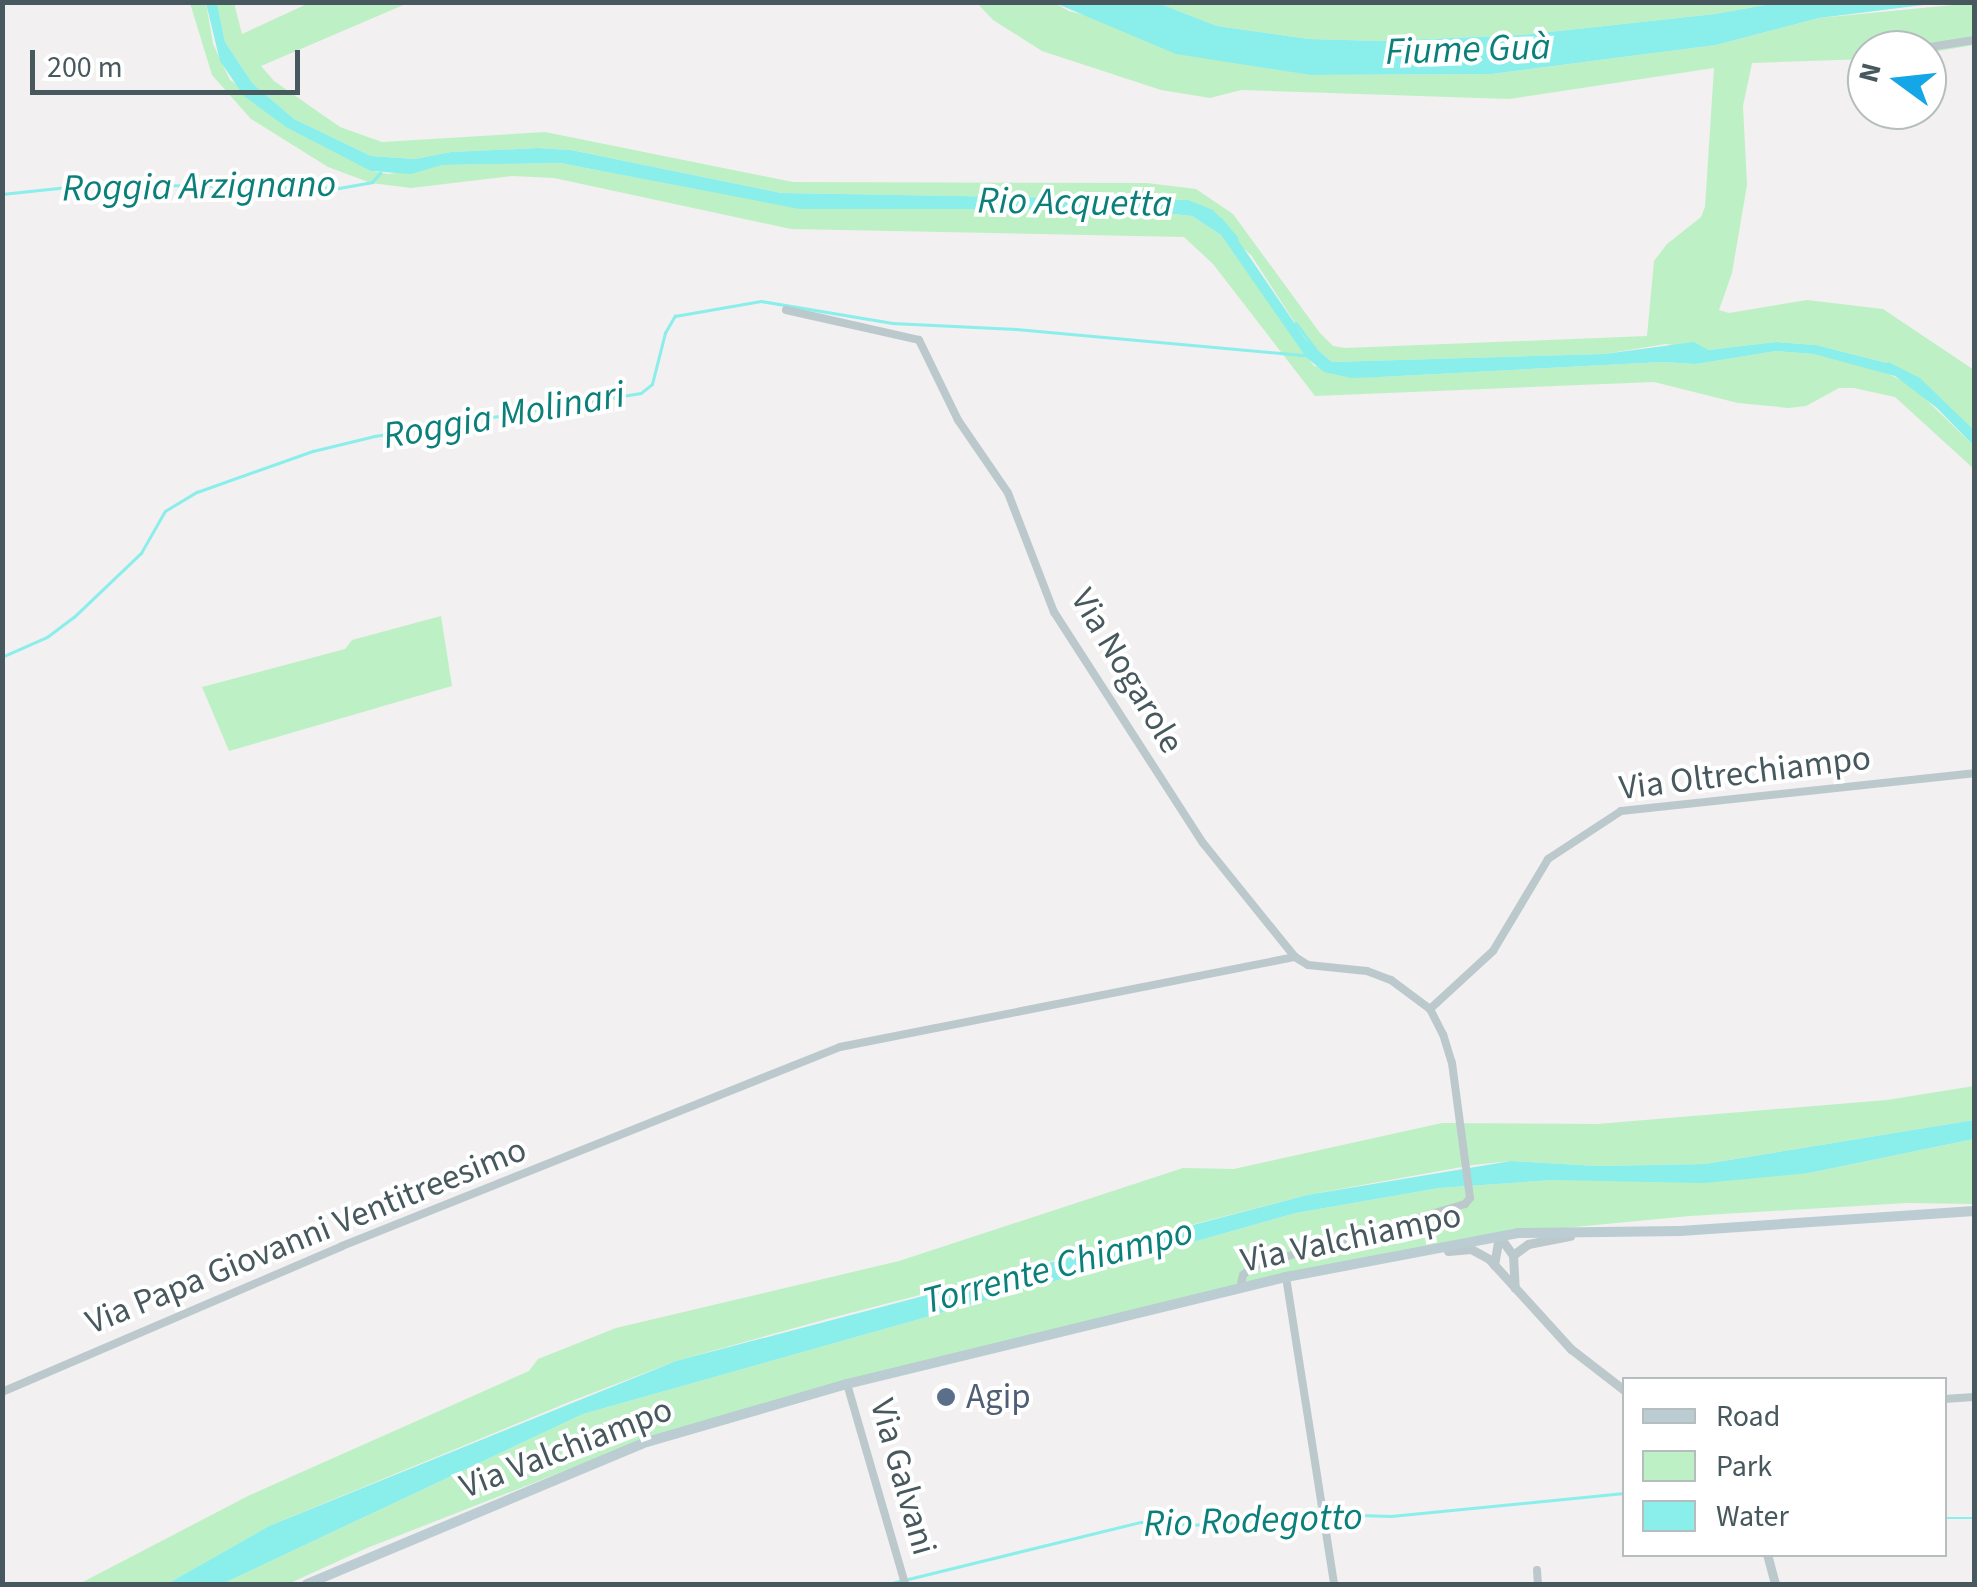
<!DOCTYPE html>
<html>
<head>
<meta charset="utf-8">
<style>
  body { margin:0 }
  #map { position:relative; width:1977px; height:1587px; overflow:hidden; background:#f2f0f0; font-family:"Source Sans 3",sans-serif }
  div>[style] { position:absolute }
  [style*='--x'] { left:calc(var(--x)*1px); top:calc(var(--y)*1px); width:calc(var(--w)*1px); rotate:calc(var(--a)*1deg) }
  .green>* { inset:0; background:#bef0c5 }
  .water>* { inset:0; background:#8aeeea }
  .stream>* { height:2.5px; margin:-1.25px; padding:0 1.25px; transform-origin:1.25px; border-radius:1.25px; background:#8aeeea }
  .minor>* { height:8px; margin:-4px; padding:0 4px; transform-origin:4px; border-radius:4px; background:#bbc9cd }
  .tertiary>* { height:9px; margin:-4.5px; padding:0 4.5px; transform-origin:4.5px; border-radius:4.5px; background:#bbc9cd }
  .secondary>* { height:10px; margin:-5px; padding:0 5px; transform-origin:5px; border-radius:5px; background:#bbccd2 }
  .dots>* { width:28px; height:28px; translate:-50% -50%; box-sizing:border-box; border:5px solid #fff; border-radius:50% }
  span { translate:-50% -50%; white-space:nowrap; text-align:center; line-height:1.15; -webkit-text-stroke:8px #fff; paint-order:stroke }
  .street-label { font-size:35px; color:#47595e }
  .service-label { font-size:35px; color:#4e5e75 }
  .left { translate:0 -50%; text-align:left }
  .water-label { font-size:38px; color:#0b807b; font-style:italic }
  .frame { position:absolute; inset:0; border:5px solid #47595e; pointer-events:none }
  .legend { position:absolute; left:1622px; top:1377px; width:325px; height:180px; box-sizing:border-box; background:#fff; border:2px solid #b5bdbf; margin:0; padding:12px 18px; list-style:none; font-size:30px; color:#47595e }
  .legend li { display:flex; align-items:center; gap:20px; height:50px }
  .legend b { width:50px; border:2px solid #b5bdbf }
  .north { position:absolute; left:1847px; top:30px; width:100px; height:100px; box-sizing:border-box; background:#fff; border:2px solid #b5bdbf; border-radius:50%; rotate:285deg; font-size:28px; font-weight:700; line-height:40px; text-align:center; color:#47595e }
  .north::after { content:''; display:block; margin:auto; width:35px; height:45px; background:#15a6e7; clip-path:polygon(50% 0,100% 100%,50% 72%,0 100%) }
  .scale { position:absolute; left:30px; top:50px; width:270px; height:45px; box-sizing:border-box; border:5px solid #47595e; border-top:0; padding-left:12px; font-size:30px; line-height:35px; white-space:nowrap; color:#47595e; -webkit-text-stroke:8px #fff; paint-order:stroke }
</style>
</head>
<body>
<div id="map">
  <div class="green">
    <div style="clip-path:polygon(190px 3px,206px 3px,213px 44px,230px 80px,371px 171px,389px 174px,442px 165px,560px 163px,756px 200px,879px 208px,1125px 209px,1192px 216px,1221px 235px,1314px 366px,1380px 377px,1662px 362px,1696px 364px,1776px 351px,1815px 354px,1885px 372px,1912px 386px,1974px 446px,1974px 469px,1895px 397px,1854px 388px,1839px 388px,1806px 406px,1789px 408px,1738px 403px,1654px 382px,1315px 396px,1213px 264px,1184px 237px,791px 229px,554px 178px,512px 176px,411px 188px,371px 183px,328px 167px,251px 119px,212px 75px)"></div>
    <div style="clip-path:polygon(217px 3px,234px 3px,242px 34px,309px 3px,408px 3px,261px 66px,274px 81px,340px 127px,382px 142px,545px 132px,793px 182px,1147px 183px,1196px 189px,1233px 214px,1320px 333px,1333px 346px,1345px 348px,1647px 336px,1654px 261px,1667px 244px,1701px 217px,1705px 207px,1714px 68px,1509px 99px,1241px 90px,1210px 98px,1161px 90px,1042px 51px,993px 20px,977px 3px,1055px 3px,1069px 11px,1311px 75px,1492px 74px,1716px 45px,1819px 18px,1974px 3px,1974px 45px,1927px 53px,1867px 50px,1867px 59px,1752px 63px,1743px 106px,1747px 185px,1732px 273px,1719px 310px,1729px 313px,1807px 300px,1883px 309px,1974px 370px,1974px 433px,1918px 379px,1887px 363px,1816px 345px,1776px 342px,1708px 350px,1666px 344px,1604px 354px,1332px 362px,1306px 340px,1251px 255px,1188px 200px,781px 193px,571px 150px,538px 148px,451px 152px,415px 159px,371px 156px,294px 119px,253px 84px,225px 42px)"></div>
    <div style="clip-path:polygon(1158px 3px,1776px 3px,1715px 14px,1521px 35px,1381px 41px,1309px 39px,1217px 26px)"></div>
    <div style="clip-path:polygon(441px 616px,452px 686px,229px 751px,202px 687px,345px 649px,352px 640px)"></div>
    <div style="clip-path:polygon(1974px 1086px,1974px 1120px,1705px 1164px,1598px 1166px,1511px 1161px,1473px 1165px,1307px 1195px,827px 1319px,676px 1361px,569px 1402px,269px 1526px,167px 1584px,79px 1584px,248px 1496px,529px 1371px,538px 1359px,616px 1328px,899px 1261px,1183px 1168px,1234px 1169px,1442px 1123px,1597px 1124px,1887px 1100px)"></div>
    <div style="clip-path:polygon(1974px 1139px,1974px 1204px,1907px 1203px,1690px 1216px,1470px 1237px,875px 1378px,610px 1453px,367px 1548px,288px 1584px,222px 1584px,583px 1414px,1296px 1213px,1439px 1188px,1554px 1180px,1809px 1173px)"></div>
  </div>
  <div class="water">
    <div style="clip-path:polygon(206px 3px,217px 3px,225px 42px,253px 84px,294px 119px,371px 156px,415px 159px,451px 152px,538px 148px,571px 150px,781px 193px,1188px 200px,1213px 210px,1232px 231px,1306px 340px,1332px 362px,1604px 354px,1694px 342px,1708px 350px,1776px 342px,1816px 345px,1887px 363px,1918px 379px,1974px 433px,1974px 446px,1937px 408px,1895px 376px,1814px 354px,1776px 351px,1696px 364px,1662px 362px,1380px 377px,1352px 378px,1324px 372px,1306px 357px,1221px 235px,1192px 216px,1125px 209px,800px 209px,560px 163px,442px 165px,411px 174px,371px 171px,286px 127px,244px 96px,220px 61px)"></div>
    <div style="clip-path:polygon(1055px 3px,1158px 3px,1217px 26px,1309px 39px,1381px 41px,1521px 35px,1715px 14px,1776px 3px,1939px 3px,1819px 18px,1716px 45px,1492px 74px,1311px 75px,1176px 54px)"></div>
    <div style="clip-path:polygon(1974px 1120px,1974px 1139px,1809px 1173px,1704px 1183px,1554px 1180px,1439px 1188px,1296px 1213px,583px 1414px,222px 1584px,167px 1584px,269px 1526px,676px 1361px,1307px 1195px,1511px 1161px,1598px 1166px,1705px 1164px)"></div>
  </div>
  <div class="stream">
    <div style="--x:2;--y:194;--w:94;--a:-6.1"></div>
    <div style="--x:95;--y:184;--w:244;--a:0.9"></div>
    <div style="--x:339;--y:188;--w:34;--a:-10"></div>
    <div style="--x:372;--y:182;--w:12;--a:-48"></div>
    <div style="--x:1220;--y:218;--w:26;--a:50"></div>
    <div style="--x:1296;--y:323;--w:36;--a:53"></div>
    <div style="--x:1888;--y:363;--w:35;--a:27"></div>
    <div style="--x:1919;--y:379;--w:76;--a:43.9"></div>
    <div style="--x:2;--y:657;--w:49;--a:-24"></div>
    <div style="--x:47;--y:637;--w:34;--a:-37"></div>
    <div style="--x:74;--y:617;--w:93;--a:-43.7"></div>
    <div style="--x:141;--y:553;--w:48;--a:-60.3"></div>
    <div style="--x:165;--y:511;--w:37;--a:-31"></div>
    <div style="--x:197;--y:492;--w:123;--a:-19.5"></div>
    <div style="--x:313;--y:451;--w:64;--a:-13.6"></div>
    <div style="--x:375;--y:436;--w:269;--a:-9.2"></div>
    <div style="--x:641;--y:393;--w:14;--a:-39"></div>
    <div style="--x:652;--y:384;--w:53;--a:-75.7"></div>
    <div style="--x:665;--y:333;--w:20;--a:-60"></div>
    <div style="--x:675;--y:316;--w:87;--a:-9.9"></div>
    <div style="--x:761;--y:301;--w:133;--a:9.5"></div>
    <div style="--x:892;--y:323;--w:124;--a:2.8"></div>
    <div style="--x:1016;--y:329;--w:289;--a:5.2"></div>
    <div style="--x:1326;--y:1514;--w:65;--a:1.8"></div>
    <div style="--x:1391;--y:1516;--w:234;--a:-5.6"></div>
    <div style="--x:1944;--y:1518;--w:30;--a:0"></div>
    <div style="--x:888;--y:1584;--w:260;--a:-13.8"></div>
    <div style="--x:1141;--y:1522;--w:65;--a:2.6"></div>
    <div style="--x:1206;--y:1525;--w:113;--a:-5.6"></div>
  </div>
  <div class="minor">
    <div style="--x:1911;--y:50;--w:64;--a:-9"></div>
    <div style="--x:786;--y:310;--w:136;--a:12.7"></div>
    <div style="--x:919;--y:340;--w:89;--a:64"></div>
    <div style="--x:958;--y:420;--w:88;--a:55.6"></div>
    <div style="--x:1008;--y:493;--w:128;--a:68.9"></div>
    <div style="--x:1054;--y:612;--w:275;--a:57.2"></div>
    <div style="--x:1203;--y:843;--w:146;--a:51.1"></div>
    <div style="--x:1295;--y:957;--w:15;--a:32"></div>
    <div style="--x:1308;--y:965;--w:59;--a:5.8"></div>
    <div style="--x:1367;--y:971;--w:26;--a:21"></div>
    <div style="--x:1391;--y:980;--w:49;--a:36.6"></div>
    <div style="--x:1430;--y:1009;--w:28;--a:63"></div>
    <div style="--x:1443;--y:1034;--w:30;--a:73"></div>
    <div style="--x:1452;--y:1063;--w:136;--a:82.4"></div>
    <div style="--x:1470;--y:1198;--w:8;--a:130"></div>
    <div style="--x:1465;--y:1204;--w:220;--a:163.6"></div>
    <div style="--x:1254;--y:1266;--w:14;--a:141"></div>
    <div style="--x:1243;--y:1275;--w:14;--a:102"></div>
    <div style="--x:1430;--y:1009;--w:86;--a:-42.6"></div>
    <div style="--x:1493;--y:951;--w:107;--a:-59.1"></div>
    <div style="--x:1548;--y:859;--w:87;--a:-33.3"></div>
    <div style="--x:1621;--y:811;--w:355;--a:-6.1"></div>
    <div style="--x:1286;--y:1277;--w:311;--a:81.1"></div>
    <div style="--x:847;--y:1384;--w:208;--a:73.8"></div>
    <div style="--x:2;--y:1392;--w:370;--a:-23.2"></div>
    <div style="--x:342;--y:1246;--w:536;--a:-21.78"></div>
    <div style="--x:840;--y:1047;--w:464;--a:-11.2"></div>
    <div style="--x:1944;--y:1399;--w:30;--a:-4"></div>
    <div style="--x:1537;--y:1570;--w:14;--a:86"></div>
  </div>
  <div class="tertiary">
    <div style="--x:1499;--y:1236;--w:24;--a:54"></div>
    <div style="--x:1513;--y:1255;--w:33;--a:87"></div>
    <div style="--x:1448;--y:1251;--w:23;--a:-5"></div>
    <div style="--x:1471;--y:1249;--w:21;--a:29"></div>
    <div style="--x:1489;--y:1259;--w:122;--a:47.7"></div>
    <div style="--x:1571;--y:1349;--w:67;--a:37.7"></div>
    <div style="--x:1513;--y:1255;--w:19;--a:-36"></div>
    <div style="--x:1528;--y:1244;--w:43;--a:-10.8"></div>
    <div style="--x:1494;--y:1265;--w:29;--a:-80"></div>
    <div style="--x:1767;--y:1554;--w:31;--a:75"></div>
  </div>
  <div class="secondary">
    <div style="--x:307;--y:1584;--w:368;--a:-22.7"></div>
    <div style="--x:647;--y:1442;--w:208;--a:-16.2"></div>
    <div style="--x:847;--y:1384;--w:452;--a:-13.7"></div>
    <div style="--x:1286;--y:1277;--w:236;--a:-10.7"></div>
    <div style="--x:1518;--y:1233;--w:162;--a:-0.7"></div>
    <div style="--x:1680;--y:1231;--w:295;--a:-3.9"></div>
  </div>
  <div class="dots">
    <div style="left:946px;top:1397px;background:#5c6f8a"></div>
  </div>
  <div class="street-label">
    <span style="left:1127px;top:671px;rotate:59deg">Via Nogarole</span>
    <span style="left:1745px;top:773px;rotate:-7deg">Via Oltrechiampo</span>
    <span style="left:306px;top:1236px;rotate:-22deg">Via Papa Giovanni Ventitreesimo</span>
    <span style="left:1351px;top:1238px;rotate:-12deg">Via Valchiampo</span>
    <span style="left:566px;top:1448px;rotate:-21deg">Via Valchiampo</span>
    <span style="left:903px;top:1477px;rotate:74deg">Via Galvani</span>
  </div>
  <div class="service-label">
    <span class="left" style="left:966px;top:1397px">Agip</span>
  </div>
  <div class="water-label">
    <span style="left:1468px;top:50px;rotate:-2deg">Fiume Guà</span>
    <span style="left:199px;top:187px;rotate:-1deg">Roggia Arzignano</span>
    <span style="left:1075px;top:203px;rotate:1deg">Rio Acquetta</span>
    <span style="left:504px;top:416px;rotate:-10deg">Roggia Molinari</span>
    <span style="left:1058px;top:1267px;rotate:-15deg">Torrente Chiampo</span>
    <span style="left:1253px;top:1521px;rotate:-2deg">Rio Rodegotto</span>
  </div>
  <div class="frame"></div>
  <ul class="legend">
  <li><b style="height:12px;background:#bbccd2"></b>Road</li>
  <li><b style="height:28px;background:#bef0c5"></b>Park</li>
  <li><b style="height:28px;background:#8aeeea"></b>Water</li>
  </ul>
  <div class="north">N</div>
  <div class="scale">200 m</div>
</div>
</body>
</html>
